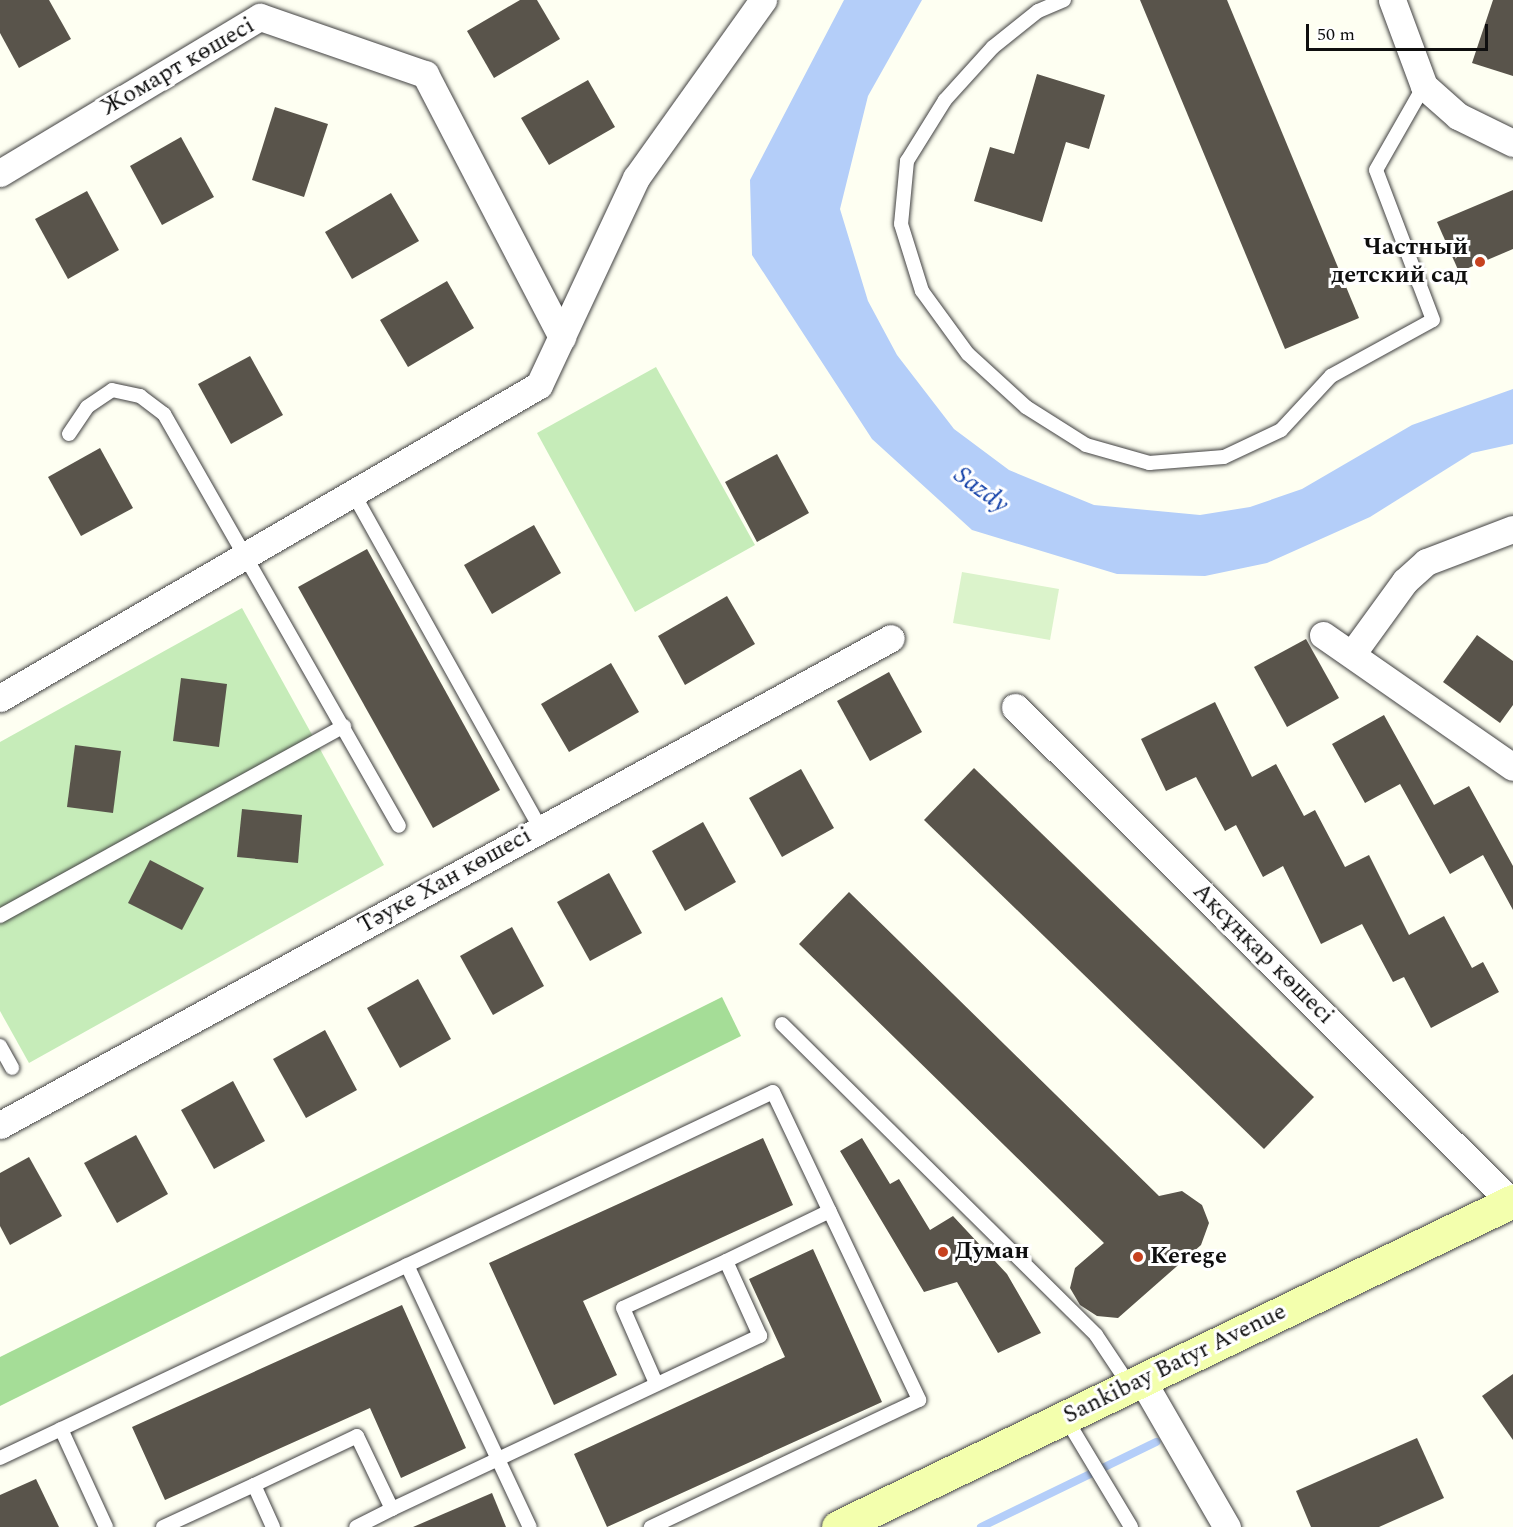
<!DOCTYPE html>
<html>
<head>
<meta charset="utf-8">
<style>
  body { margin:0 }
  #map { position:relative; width:1513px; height:1527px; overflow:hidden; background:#fefff2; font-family:Spectral,serif }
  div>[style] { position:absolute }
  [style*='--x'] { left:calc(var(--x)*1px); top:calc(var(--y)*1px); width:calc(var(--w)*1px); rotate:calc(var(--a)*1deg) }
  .green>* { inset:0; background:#c6ecb9 }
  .forest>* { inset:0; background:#a5dd97 }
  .pitch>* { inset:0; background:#dbf3cb }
  .water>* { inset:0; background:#b4cef9 }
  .stream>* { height:8px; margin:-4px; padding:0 4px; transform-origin:4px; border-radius:4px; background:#b4cef9 }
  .building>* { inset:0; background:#59544b }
  .roads { filter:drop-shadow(0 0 2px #424242) drop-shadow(0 0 2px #424242) }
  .service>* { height:14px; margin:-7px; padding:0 7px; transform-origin:7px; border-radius:7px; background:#fff }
  .minor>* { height:27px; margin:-13.5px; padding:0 13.5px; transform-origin:13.5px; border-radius:13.5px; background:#fff }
  .secondary>* { height:33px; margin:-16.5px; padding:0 16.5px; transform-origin:16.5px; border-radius:16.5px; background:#f3ffad }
  .dots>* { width:16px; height:16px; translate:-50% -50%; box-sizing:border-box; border:3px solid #fff; border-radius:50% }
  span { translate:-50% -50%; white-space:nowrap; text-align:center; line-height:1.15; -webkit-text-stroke:6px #fff; paint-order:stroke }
  .street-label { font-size:24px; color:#0f0f0f }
  .poi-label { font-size:24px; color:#0f0f0f; font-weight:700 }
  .right { translate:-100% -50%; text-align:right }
  .left { translate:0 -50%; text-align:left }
  .water-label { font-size:26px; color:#1240a8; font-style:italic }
  .scale { position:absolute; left:1306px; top:24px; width:182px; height:27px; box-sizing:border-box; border:3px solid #0f0f0f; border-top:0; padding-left:8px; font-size:18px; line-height:21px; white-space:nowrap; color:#0f0f0f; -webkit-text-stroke:4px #fff; paint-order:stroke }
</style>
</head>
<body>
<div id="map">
  <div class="green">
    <div style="clip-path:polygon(656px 367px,755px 545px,635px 612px,537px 433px)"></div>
    <div style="clip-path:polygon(242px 608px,384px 865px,29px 1063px,0 1011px,0 742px)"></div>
  </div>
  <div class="forest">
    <div style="clip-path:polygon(722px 997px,741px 1036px,0 1406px,0 1357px)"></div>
  </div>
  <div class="pitch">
    <div style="clip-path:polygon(962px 572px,1059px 589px,1050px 640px,953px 623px)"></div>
  </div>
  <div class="water">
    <div style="clip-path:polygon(844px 0,922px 0,868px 96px,840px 209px,868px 301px,897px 355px,954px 429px,1009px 470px,1094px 505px,1200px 515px,1250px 507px,1302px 489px,1412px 425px,1513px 389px,1513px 444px,1472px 453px,1370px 517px,1267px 563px,1205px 576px,1117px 574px,972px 530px,872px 439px,752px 255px,750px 180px)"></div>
  </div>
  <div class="stream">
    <div style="--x:981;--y:1527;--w:195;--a:-25.9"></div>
  </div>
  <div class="building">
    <div style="clip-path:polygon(0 0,49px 0,71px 39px,19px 68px,0 33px)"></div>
    <div style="clip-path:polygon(520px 0,537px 0,560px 39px,494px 78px,467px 31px)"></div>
    <div style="clip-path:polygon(1140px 0,1227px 0,1359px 318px,1285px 349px)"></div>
    <div style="clip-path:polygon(1493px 0,1513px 0,1513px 76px,1472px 63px)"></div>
    <div style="clip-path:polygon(1037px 74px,1105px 95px,1089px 149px,1066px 142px,1042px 222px,974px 201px,990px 147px,1014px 154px)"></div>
    <div style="clip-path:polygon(588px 80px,615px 127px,549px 165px,521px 118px)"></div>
    <div style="clip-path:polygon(275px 107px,328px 124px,304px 197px,252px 180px)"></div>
    <div style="clip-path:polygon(181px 137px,214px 197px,162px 225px,130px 166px)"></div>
    <div style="clip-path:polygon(1513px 190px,1513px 249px,1459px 272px,1437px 222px)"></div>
    <div style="clip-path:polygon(87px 191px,119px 250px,68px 279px,35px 219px)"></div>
    <div style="clip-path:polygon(391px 193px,419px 241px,352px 279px,325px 232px)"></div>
    <div style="clip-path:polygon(447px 281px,474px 328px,408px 367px,380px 320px)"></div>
    <div style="clip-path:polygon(250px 356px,283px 415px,231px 444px,198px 384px)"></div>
    <div style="clip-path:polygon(100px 448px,133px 508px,81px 536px,48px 477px)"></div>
    <div style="clip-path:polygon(777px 454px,809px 513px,757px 542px,725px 482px)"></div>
    <div style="clip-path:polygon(534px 525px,561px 573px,492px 614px,464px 565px)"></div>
    <div style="clip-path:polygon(367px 549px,500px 790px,433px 828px,298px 587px)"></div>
    <div style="clip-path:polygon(727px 596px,755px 644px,685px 685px,658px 636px)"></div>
    <div style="clip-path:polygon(1477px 635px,1513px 661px,1513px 705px,1500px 723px,1443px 682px)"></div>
    <div style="clip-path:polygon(1306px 639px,1339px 698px,1287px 727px,1254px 667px)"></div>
    <div style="clip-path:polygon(611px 663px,639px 712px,569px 752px,541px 704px)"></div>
    <div style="clip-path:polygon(889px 672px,922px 732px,870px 761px,837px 701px)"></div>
    <div style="clip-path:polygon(181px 678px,227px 684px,219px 747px,173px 741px)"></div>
    <div style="clip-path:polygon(1215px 702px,1252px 777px,1276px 764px,1304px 816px,1315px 810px,1345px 867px,1369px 855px,1409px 935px,1444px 916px,1472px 968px,1483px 962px,1499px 992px,1431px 1028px,1404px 977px,1393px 982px,1362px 924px,1321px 944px,1283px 866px,1263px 877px,1236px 825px,1225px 831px,1196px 777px,1166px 791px,1141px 739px)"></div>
    <div style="clip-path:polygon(1384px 715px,1434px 805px,1469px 786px,1513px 866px,1513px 910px,1483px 855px,1450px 874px,1400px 784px,1365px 803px,1332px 744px)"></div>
    <div style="clip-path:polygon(75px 745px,121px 751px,113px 813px,67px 807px)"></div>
    <div style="clip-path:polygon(974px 768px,1314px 1097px,1264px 1149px,924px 820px)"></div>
    <div style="clip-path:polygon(801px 769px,834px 828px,782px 857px,749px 798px)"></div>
    <div style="clip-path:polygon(242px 809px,302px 815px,298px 863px,237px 857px)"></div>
    <div style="clip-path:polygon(703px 822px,736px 882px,685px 911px,652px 851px)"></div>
    <div style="clip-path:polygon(150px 860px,204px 888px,182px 930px,128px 903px)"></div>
    <div style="clip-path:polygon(609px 873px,642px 933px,590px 961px,557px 902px)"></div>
    <div style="clip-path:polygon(849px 892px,1159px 1196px,1182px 1191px,1202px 1205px,1209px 1223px,1201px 1245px,1118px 1318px,1097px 1316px,1080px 1305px,1070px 1288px,1075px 1268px,1104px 1243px,799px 944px)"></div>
    <div style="clip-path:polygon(512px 927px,544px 986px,493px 1015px,460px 956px)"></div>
    <div style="clip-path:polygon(418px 979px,451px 1039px,400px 1068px,367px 1008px)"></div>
    <div style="clip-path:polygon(325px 1030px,357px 1090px,306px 1118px,273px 1059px)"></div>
    <div style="clip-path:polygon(233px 1081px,265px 1141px,214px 1169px,181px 1110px)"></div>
    <div style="clip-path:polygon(136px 1135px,168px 1194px,117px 1223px,84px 1163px)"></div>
    <div style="clip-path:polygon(763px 1138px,793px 1205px,583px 1301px,617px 1375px,554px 1405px,489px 1263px)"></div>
    <div style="clip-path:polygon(862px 1138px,890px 1184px,899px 1179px,930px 1230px,953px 1216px,1007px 1274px,1041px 1333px,998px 1353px,957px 1282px,924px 1292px,840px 1151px)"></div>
    <div style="clip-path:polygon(29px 1157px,62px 1216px,10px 1245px,0 1226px,0 1173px)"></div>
    <div style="clip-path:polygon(813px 1249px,882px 1402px,607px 1527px,574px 1454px,785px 1357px,749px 1279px)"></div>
    <div style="clip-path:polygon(402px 1305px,466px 1448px,401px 1478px,370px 1408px,165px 1500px,132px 1427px)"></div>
    <div style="clip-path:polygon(1513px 1374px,1513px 1440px,1482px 1396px)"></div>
    <div style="clip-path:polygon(1417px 1438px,1444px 1498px,1379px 1527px,1311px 1527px,1296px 1491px)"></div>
    <div style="clip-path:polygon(36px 1479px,59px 1527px,0 1527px,0 1495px)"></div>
    <div style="clip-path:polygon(492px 1493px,506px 1527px,413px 1527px)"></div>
  </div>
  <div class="roads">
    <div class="service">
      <div style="--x:1064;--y:0;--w:28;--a:157"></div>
      <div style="--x:1038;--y:11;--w:58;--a:141.3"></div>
      <div style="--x:993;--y:47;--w:72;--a:132.2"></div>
      <div style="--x:945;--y:100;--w:72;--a:121.9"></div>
      <div style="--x:907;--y:161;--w:63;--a:95.4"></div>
      <div style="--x:901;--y:224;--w:70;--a:72.6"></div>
      <div style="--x:922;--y:291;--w:78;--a:53.9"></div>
      <div style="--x:968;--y:354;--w:79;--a:42.4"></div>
      <div style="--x:1026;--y:407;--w:71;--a:32.3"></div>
      <div style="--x:1086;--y:445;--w:66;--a:15.9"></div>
      <div style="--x:1149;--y:463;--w:75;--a:-4.6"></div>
      <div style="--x:1224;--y:457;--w:63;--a:-25.3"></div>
      <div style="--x:1281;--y:430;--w:74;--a:-47.2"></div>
      <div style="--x:1331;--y:376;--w:116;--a:-28.8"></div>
      <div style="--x:1433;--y:320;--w:160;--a:-110.8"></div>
      <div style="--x:1376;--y:170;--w:97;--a:-60.3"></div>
      <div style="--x:69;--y:434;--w:32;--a:-56"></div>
      <div style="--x:87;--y:407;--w:30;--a:-34"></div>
      <div style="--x:112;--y:390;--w:29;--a:12"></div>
      <div style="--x:140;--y:396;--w:30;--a:37"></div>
      <div style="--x:164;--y:414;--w:474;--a:60.3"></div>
      <div style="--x:353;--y:493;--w:385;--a:60.8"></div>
      <div style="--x:0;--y:916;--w:393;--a:-28.9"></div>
      <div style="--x:782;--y:1024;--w:442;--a:44.7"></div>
      <div style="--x:1096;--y:1335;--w:61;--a:56.3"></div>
      <div style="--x:0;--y:1046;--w:25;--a:61"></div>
      <div style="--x:726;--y:1261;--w:115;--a:-25.7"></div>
      <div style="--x:407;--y:1265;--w:289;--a:64.9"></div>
      <div style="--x:1065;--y:1417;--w:128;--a:59"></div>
      <div style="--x:61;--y:1429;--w:108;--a:65.3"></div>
      <div style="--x:0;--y:1458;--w:855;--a:-25.34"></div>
      <div style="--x:773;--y:1092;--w:341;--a:64.6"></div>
      <div style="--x:919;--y:1400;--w:297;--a:154.6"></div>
      <div style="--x:392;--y:1509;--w:407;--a:-25.2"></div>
      <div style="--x:760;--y:1336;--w:82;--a:-114.4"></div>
      <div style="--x:726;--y:1261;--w:113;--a:155.5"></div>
      <div style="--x:623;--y:1308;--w:82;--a:66.3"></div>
      <div style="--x:163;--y:1527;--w:100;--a:-24.8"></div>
      <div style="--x:273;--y:1527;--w:46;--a:-114.3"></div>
      <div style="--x:254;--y:1485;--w:114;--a:-25.4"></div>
      <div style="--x:357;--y:1436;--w:81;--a:64.4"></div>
      <div style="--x:392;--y:1509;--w:40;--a:153.4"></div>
    </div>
    <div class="minor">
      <div style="--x:1392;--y:0;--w:92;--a:69.6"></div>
      <div style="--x:1424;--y:86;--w:45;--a:41.4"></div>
      <div style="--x:1458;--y:116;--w:61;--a:26.1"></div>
      <div style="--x:0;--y:173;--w:303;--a:-31"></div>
      <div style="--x:260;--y:17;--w:175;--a:19.1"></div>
      <div style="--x:425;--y:74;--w:297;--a:62.5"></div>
      <div style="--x:1323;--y:635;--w:231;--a:34.8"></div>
      <div style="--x:1352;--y:654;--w:90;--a:-54"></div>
      <div style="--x:1405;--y:581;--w:28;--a:-42"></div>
      <div style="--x:1426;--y:562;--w:93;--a:-20.8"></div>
      <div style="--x:0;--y:698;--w:623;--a:-30.14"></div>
      <div style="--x:539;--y:385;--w:229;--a:-64.9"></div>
      <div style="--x:636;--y:178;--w:219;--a:-54.5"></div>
      <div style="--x:1015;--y:707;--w:701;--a:44.94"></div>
      <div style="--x:0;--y:1125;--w:1015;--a:-28.66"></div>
      <div style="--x:1142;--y:1380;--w:170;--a:60"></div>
    </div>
    <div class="secondary">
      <div style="--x:838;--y:1527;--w:750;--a:-25.78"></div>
    </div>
  </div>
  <div class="dots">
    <div style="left:1480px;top:262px;background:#c64220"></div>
    <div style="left:943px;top:1252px;background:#c64220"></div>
    <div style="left:1138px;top:1257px;background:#c64220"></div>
  </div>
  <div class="street-label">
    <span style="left:178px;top:67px;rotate:-30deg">Жомарт көшесі</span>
    <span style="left:445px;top:881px;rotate:-29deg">Тәуке Хан көшесі</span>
    <span style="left:1263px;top:954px;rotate:45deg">Ақсұңқар көшесі</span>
    <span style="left:1175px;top:1364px;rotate:-26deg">Sankibay Batyr Avenue</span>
  </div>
  <div class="poi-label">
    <span class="right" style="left:1468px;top:262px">Частный<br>детский сад</span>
    <span class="left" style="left:955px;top:1252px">Думан</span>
    <span class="left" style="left:1150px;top:1257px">Kerege</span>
  </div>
  <div class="water-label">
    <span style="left:981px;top:490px;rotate:36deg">Sazdy</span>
  </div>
  <div class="scale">50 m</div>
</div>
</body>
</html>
